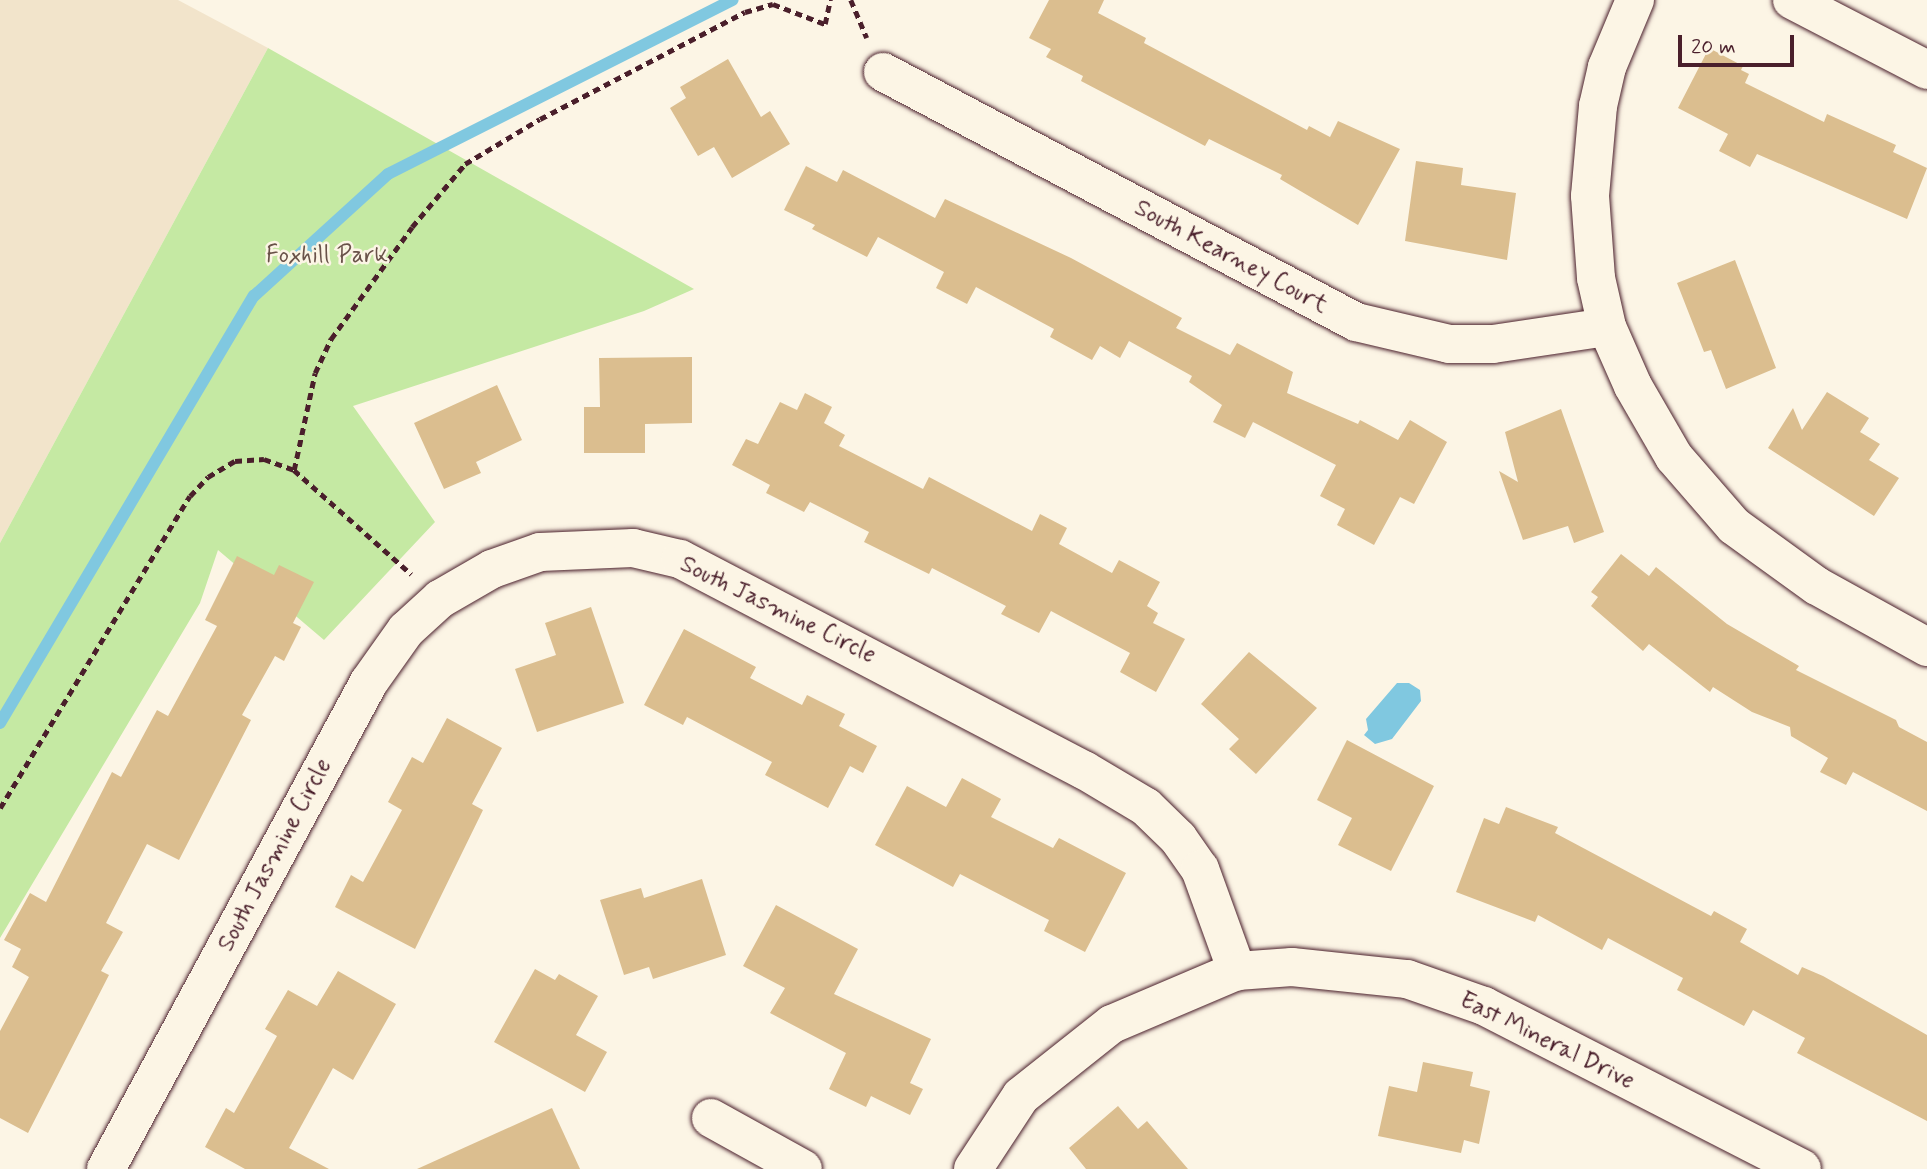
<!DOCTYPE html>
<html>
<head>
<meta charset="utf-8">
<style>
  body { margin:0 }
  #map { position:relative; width:1927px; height:1169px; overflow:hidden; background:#fcf5e5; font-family:Mynerve,sans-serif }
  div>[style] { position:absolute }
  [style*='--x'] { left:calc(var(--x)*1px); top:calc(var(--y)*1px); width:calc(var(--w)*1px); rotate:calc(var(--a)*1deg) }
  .built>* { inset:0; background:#f2e4cb }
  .green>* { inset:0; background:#c5e9a3 }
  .water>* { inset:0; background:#80c8e0 }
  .stream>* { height:12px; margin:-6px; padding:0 6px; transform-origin:6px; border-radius:6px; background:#80c8e0 }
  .building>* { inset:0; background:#dbbe8f }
  .path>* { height:4.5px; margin-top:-2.25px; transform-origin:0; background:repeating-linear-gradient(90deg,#4a1f2b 0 7px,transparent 0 12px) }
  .roads { filter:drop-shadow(0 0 2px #4a1f2b) drop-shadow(0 0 2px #4a1f2b) }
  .street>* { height:38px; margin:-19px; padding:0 19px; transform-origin:19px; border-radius:19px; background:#fcf5e5 }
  span { translate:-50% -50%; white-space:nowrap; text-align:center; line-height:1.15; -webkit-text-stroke:5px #fcf5e5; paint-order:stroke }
  .park-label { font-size:24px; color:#695249 }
  .street-label { font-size:24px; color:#4a1f2b }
  .scale { position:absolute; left:1678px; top:35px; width:116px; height:32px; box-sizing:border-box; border:4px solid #4a1f2b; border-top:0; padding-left:9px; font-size:21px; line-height:24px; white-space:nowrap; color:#4a1f2b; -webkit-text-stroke:5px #fcf5e5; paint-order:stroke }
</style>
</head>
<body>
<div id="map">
  <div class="built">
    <div style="clip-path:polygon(0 0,178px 0,268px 48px,0 543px)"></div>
  </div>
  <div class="green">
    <div style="clip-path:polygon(268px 48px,694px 289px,644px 311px,353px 406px,435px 522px,324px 640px,218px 550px,200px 603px,0 938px,0 543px)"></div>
  </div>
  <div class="water">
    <div style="clip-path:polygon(1397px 683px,1409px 683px,1420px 690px,1421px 701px,1392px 739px,1375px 744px,1364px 735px,1368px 730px,1366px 719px)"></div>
  </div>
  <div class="stream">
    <div style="--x:0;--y:723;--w:497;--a:-59.3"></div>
    <div style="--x:254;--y:296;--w:181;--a:-42.3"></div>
    <div style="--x:388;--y:174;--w:386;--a:-26.8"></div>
  </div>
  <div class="building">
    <div style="clip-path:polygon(1049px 0,1104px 0,1098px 13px,1146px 38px,1144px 43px,1307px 130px,1309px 126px,1330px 137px,1338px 121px,1400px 149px,1358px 225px,1280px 179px,1282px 175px,1209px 139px,1205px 146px,1081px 81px,1083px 76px,1046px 57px,1051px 49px,1029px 38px)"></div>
    <div style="clip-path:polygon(1709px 48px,1743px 66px,1741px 70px,1749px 74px,1745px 83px,1824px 122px,1827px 114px,1896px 145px,1893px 152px,1927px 168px,1907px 219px,1757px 154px,1750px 167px,1719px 151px,1728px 134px,1678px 108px)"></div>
    <div style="clip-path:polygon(728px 59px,761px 117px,770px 111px,790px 144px,732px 178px,714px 147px,698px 156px,670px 108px,686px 98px,680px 87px)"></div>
    <div style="clip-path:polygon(1416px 161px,1463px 168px,1461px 185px,1516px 193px,1507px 260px,1405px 241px)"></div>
    <div style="clip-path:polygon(806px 166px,837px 182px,843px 170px,935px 218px,945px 199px,1071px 258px,1182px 318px,1176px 328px,1230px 355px,1237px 343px,1293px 372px,1287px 393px,1358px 424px,1360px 420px,1398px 440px,1410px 420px,1447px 442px,1414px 504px,1400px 497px,1374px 545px,1337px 525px,1345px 509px,1320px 496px,1336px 465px,1253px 422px,1245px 438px,1213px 422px,1222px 405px,1189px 382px,1192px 376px,1129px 341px,1120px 358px,1100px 346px,1092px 360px,1050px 337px,1054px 329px,976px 287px,967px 304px,936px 288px,944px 272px,878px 237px,867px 257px,812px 229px,815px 225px,784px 210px)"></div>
    <div style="clip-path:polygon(1735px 260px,1776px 368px,1726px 389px,1711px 350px,1704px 352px,1677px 283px)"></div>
    <div style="clip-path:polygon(692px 357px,692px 423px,645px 424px,645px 453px,584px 453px,584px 407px,600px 407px,599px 358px)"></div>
    <div style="clip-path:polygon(497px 385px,522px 440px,476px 462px,481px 473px,444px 489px,414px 423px)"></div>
    <div style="clip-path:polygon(1827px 392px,1869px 418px,1860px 432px,1880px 444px,1869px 460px,1899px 478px,1874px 516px,1768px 448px,1793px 408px,1802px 430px)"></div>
    <div style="clip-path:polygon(805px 393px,832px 407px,824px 423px,845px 435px,839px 446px,923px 489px,929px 477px,1032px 531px,1040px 514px,1067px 528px,1059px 544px,1112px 573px,1119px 560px,1160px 582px,1147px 606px,1158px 613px,1153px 623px,1185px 639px,1156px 692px,1120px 672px,1130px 653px,1051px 611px,1039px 633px,1001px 614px,1006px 606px,932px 568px,929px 574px,864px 542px,869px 532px,810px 502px,804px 512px,766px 493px,770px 485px,732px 465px,746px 439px,758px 444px,780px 402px,797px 410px)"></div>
    <div style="clip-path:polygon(1561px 409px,1604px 532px,1574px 543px,1568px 526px,1523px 540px,1499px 471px,1518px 482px,1505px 432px)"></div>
    <div style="clip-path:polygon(1621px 554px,1649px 576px,1656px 567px,1727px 624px,1799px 666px,1796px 670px,1896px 720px,1899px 727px,1927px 742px,1927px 811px,1853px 772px,1846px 785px,1820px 772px,1828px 758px,1791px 736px,1790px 727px,1752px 712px,1713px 687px,1710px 692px,1649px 644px,1643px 651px,1591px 606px,1598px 597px,1591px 592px)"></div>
    <div style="clip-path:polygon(237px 556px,274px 575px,279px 565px,314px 582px,293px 623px,301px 627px,284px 661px,275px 656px,242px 715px,251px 720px,179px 860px,147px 844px,106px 923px,123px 932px,101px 971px,109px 975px,28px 1133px,0 1118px,0 1031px,29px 977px,12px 967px,21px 949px,4px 940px,30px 893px,46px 902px,112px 772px,121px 777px,157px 710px,168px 716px,217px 626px,205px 620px)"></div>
    <div style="clip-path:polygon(591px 607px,624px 703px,537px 732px,515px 669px,556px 655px,545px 623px)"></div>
    <div style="clip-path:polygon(684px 629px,756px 667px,750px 678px,802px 705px,807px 695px,845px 714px,839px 726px,877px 746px,863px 773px,850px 766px,828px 808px,765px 775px,772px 762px,687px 717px,683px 725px,644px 705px)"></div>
    <div style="clip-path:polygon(1249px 652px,1317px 708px,1256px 774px,1229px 749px,1239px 739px,1201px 704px)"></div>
    <div style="clip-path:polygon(447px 718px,502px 748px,472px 804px,483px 810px,415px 949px,335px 907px,351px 875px,363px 882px,402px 810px,388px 802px,412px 757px,423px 763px)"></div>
    <div style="clip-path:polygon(1347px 740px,1434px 786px,1391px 871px,1338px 845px,1352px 818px,1317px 800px)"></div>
    <div style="clip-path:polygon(962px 778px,1001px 799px,991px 817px,1053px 848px,1059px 838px,1126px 873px,1085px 952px,1044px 931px,1049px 920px,960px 874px,953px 887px,875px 845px,907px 786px,946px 807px)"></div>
    <div style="clip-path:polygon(1506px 807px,1558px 827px,1555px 833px,1711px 916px,1714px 911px,1747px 929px,1740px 942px,1798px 975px,1802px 967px,1823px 976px,1927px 1035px,1927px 1121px,1797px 1053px,1805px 1038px,1753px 1010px,1744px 1026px,1677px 990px,1683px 978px,1608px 938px,1602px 950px,1538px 915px,1535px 922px,1456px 892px,1484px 818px,1499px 824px)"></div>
    <div style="clip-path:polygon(702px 879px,726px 955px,653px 979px,649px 967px,624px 975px,600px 900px,641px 888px,644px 898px)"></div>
    <div style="clip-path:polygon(776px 905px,858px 949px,834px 994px,931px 1039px,910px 1083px,923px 1089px,910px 1115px,871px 1096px,866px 1107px,829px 1089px,846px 1053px,770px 1013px,785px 988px,743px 966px)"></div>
    <div style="clip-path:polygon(535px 969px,555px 980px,559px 974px,598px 996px,576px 1035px,607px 1052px,585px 1092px,494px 1042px)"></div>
    <div style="clip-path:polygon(338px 971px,396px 1004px,353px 1080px,333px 1068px,289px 1148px,329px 1169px,245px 1169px,205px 1147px,226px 1108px,234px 1113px,277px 1036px,265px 1029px,288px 990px,317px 1006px)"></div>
    <div style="clip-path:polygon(1423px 1062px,1473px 1072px,1470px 1086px,1490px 1091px,1479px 1144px,1464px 1140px,1461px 1153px,1378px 1136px,1389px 1086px,1417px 1092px)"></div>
    <div style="clip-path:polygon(1118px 1106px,1138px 1129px,1147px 1121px,1188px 1169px,1086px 1169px,1069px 1148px)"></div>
    <div style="clip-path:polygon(552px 1108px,580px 1169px,417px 1169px)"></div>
  </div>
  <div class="path">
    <div style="--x:851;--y:0;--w:41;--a:67.2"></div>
    <div style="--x:294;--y:470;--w:157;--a:41.6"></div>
    <div style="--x:0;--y:808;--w:365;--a:-58.7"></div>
    <div style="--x:190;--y:496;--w:26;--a:-47"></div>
    <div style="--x:208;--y:477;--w:31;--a:-31"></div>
    <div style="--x:235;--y:461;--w:29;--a:-4"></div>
    <div style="--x:264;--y:459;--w:32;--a:20"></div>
    <div style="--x:294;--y:470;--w:99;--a:-77.8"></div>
    <div style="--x:315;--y:373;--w:38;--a:-65"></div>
    <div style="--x:331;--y:339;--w:138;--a:-54.1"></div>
    <div style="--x:412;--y:227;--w:82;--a:-49.9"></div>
    <div style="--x:465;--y:164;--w:87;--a:-31"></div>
    <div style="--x:540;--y:119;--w:231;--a:-27.6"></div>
    <div style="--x:745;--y:12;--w:29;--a:-16"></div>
    <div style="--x:773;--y:4;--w:56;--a:21"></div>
    <div style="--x:825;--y:24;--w:25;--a:-78"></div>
  </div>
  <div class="roads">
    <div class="street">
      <div style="--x:1635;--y:0;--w:73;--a:112.7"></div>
      <div style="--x:1607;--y:67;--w:40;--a:103"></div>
      <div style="--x:1598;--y:106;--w:90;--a:95.1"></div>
      <div style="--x:1590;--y:196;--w:82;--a:85.8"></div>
      <div style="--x:1596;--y:278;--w:50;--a:77.3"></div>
      <div style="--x:1607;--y:327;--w:64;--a:66.2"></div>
      <div style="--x:1633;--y:386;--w:82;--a:60"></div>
      <div style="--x:1674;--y:457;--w:91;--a:49"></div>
      <div style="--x:1734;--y:526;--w:102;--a:35.9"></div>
      <div style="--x:1817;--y:586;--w:126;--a:29"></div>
      <div style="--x:1792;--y:0;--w:152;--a:27.4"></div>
      <div style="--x:883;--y:72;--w:535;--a:27.86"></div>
      <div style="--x:1356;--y:322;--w:96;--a:13.3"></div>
      <div style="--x:1449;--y:344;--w:44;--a:0"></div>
      <div style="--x:1493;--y:344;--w:115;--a:-8.5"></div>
      <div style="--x:711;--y:1118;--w:105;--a:29"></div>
      <div style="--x:106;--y:1169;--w:553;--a:-61.63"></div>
      <div style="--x:369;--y:682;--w:64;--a:-54.6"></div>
      <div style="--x:406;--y:630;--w:46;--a:-42.4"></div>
      <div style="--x:440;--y:599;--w:60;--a:-30"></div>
      <div style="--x:492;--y:569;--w:51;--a:-19.5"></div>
      <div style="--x:540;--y:552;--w:93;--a:-2.5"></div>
      <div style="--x:633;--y:548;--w:48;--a:13.2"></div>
      <div style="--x:680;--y:559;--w:456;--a:27.6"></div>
      <div style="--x:1084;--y:770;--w:72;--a:30.8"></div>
      <div style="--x:1146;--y:807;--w:45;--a:44.1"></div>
      <div style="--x:1178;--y:838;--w:38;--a:55"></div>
      <div style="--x:1200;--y:869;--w:109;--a:70.1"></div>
      <div style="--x:973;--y:1169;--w:87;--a:-56.7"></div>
      <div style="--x:1021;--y:1096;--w:116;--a:-38.4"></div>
      <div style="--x:1112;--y:1024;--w:136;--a:-23"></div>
      <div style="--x:1237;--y:971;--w:55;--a:-4.2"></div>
      <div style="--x:1292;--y:967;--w:116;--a:6"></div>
      <div style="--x:1407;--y:979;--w:82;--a:19.3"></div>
      <div style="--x:1484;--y:1006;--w:357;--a:27.1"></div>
    </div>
  </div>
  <div class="park-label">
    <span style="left:327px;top:256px">Foxhill Park</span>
  </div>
  <div class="street-label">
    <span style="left:1231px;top:257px;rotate:28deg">South Kearney Court</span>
    <span style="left:778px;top:610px;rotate:26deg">South Jasmine Circle</span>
    <span style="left:275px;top:855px;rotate:-62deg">South Jasmine Circle</span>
    <span style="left:1547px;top:1041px;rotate:26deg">East Mineral Drive</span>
  </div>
  <div class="scale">20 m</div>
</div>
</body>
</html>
